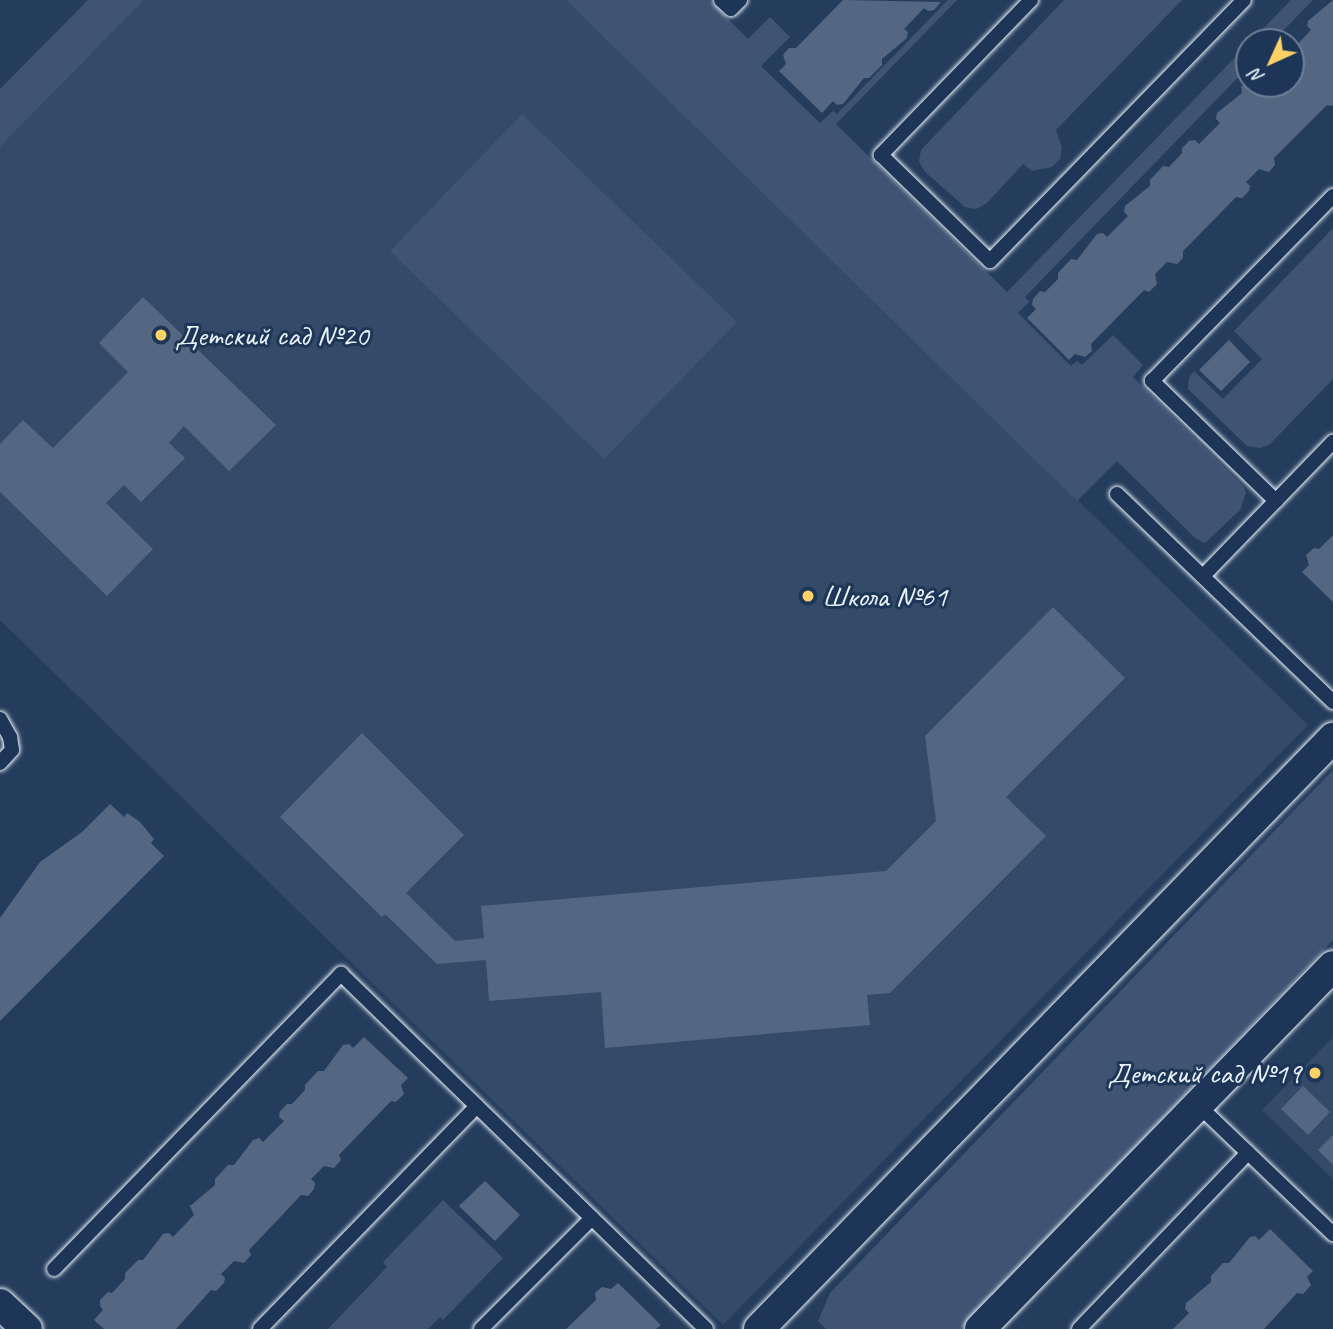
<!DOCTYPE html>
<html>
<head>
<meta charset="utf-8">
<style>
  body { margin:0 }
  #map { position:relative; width:1333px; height:1329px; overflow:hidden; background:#253d5d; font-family:Caveat,sans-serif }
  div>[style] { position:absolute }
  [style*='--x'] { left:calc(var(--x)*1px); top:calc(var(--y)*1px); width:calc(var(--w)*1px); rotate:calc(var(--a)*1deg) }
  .built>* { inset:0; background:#334a68 }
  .green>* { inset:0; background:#3e5472 }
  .building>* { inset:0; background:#536782 }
  .roads { filter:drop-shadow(0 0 2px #e8f1f8) drop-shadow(0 0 2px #e8f1f8) }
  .lane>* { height:14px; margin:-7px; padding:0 7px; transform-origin:7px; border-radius:7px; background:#1d3557 }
  .street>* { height:30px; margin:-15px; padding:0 15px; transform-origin:15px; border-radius:15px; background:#1d3557 }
  .dots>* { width:19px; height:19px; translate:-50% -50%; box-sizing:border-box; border:4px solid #1d3557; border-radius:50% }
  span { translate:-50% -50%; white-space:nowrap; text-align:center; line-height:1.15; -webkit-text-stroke:6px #1d3557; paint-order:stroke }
  .poi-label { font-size:30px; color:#e8f1f8 }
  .left { translate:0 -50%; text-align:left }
  .right { translate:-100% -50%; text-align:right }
  .north { position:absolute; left:1235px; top:28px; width:70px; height:70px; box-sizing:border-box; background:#1d3557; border:2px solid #6e8097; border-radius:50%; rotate:225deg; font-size:19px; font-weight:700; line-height:28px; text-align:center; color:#e8f1f8 }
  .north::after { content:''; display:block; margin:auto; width:24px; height:32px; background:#ffd166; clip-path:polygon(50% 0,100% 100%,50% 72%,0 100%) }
</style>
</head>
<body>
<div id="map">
  <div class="built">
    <div style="clip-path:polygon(144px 0,566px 0,1308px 725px,723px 1325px,0 620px,0 147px)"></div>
    <div style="clip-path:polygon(1333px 1037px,1333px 1179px,1262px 1110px)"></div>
  </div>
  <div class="green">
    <div style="clip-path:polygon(88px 0,144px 0,0 147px,0 89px)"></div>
    <div style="clip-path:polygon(566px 0,709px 0,748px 39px,770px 17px,790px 37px,761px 66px,820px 123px,833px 111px,837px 114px,948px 0,957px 0,836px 124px,1007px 292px,1249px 43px,1249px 66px,1025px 297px,1029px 302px,1018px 313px,1071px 366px,1077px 361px,1082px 365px,1113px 335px,1143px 365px,1133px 377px,1243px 486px,1246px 493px,1240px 510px,1205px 543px,1195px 538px,1117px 461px,1077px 501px)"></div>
    <div style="clip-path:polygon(1064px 0,1182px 0,1056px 130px,1062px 148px,1060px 159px,1052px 167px,1032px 171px,1023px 164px,986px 204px,976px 209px,965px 207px,924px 171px,919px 161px,921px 150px)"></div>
    <div style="clip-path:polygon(1291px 0,1313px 0,1272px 42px,1250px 42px)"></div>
    <div style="clip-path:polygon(522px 114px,737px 322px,604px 459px,390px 251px)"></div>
    <div style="clip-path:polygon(1333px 228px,1333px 379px,1269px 445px,1260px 448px,1247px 446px,1188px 389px,1189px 378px,1194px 371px,1223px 399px,1262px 359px,1234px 331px)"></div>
    <div style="clip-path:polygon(1333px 770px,1333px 940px,961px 1329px,826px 1329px,818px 1321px,830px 1293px)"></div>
    <div style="clip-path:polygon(443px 1200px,503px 1258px,443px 1320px,440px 1317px,428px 1329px,328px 1329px,387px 1267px,383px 1262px)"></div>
  </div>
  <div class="building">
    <div style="clip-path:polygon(843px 0,941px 2px,934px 10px,928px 11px,924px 8px,904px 29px,908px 32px,907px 38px,882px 59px,882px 65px,869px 78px,864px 78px,843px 104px,837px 105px,833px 101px,822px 113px,779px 71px,786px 64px,783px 55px,789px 48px,796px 48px)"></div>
    <div style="clip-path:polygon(1333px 0,1333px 106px,1327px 105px,1274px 158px,1275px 165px,1269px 172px,1259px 169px,1246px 182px,1250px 186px,1249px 191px,1242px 198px,1236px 197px,1197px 237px,1183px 251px,1183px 258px,1177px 264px,1167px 262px,1155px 274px,1157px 284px,1149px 292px,1144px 290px,1091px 344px,1092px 351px,1085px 357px,1075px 354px,1069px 360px,1027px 318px,1036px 309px,1032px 305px,1033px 299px,1040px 291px,1045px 292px,1058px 279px,1058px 273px,1071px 259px,1077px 260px,1097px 234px,1103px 233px,1107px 237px,1128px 216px,1124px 212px,1125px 206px,1150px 186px,1150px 180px,1163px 166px,1169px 167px,1182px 153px,1182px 148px,1189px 141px,1195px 140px,1199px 144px,1220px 123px,1216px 119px,1217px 113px,1242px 93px,1241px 87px,1249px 79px,1249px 84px,1291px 84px,1291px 51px,1311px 30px,1307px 26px,1308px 21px)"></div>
    <div style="clip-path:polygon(143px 297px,276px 425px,229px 471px,184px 426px,169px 443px,185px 458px,141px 502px,124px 485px,106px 503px,153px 549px,107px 596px,0 492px,0 444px,23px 420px,53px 448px,128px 372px,99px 343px)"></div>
    <div style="clip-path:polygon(1229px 340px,1250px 362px,1221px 391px,1199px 370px)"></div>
    <div style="clip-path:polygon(1333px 535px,1333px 602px,1302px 572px,1309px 565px,1306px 555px,1314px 548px,1319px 549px)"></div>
    <div style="clip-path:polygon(1053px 607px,1125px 678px,1006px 797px,1046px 836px,890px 993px,867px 995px,870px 1025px,605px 1048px,601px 992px,489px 1001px,486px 960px,437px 964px,385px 914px,382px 917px,280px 817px,362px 733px,464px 835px,406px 893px,455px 941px,484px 938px,481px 906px,886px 871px,936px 821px,925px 736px)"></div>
    <div style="clip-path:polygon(110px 804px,124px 817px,127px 813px,140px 822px,154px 839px,151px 843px,164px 856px,0 1021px,0 918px,40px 862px,82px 832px)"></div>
    <div style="clip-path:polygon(364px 1037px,408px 1078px,401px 1085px,404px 1094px,396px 1102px,391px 1101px,339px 1155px,341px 1160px,334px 1168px,324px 1166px,311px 1179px,315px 1183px,314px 1189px,308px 1196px,301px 1195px,287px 1210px,249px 1250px,251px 1255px,244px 1263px,234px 1261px,221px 1274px,225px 1278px,224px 1283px,216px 1291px,211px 1290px,176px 1329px,104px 1329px,94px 1320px,103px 1310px,100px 1306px,100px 1300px,108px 1292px,112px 1293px,125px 1279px,125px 1273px,138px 1260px,143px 1260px,163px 1234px,169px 1233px,173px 1237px,194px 1215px,190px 1206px,215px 1185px,215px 1179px,228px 1165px,234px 1165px,253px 1140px,259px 1138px,263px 1142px,284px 1121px,279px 1117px,280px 1111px,287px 1104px,292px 1104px,305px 1090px,305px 1085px,318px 1071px,324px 1071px,343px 1045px,349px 1044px,353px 1048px)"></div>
    <div style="clip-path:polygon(1303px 1086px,1330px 1112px,1308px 1135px,1281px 1109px)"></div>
    <div style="clip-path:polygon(1333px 1135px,1333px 1165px,1318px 1150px)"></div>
    <div style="clip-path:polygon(485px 1181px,520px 1215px,495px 1241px,459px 1206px)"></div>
    <div style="clip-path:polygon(1270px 1229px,1313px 1271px,1307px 1277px,1311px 1285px,1303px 1294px,1297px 1293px,1264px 1329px,1173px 1329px,1189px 1313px,1185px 1309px,1186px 1303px,1211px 1282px,1211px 1276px,1223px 1263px,1229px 1263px,1250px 1237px,1255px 1236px,1259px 1240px)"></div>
    <div style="clip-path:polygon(618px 1283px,661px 1325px,656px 1329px,566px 1329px,596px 1300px,595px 1293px,602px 1287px,611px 1289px)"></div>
  </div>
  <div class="roads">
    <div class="lane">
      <div style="--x:721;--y:0;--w:13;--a:42"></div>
      <div style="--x:731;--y:9;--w:13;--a:-45"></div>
      <div style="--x:1031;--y:0;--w:216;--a:134.1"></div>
      <div style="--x:881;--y:155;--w:152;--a:44.2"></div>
      <div style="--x:990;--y:261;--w:364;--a:-45.8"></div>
      <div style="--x:1117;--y:494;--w:300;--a:43.9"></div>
      <div style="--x:1276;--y:501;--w:173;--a:-135.9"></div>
      <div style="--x:1152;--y:381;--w:259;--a:-45.6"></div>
      <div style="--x:1203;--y:576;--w:187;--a:-45.9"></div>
      <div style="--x:0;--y:719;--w:21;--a:61"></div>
      <div style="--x:10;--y:737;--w:13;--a:81"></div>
      <div style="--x:12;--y:750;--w:18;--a:133"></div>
      <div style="--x:1198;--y:1105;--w:187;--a:43.7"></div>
      <div style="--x:54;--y:1269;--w:412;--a:-45.8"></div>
      <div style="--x:341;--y:974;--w:509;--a:44.2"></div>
      <div style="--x:260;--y:1329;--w:311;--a:-45.8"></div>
      <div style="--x:481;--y:1329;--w:157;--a:-45"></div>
      <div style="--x:1079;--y:1329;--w:244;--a:-46.2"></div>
    </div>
    <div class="street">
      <div style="--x:0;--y:1304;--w:37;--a:43"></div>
      <div style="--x:759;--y:1329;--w:824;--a:-45.84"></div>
      <div style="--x:980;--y:1329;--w:506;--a:-45.8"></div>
    </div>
  </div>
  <div class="dots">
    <div style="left:161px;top:335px;background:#ffd166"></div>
    <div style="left:808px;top:596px;background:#ffd166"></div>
    <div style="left:1315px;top:1073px;background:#ffd166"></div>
  </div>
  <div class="poi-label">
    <span class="left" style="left:175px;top:335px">Детский сад №20</span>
    <span class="left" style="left:822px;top:596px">Школа №61</span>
    <span class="right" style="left:1301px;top:1073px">Детский сад №19</span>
  </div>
  <div class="north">N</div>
</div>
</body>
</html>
